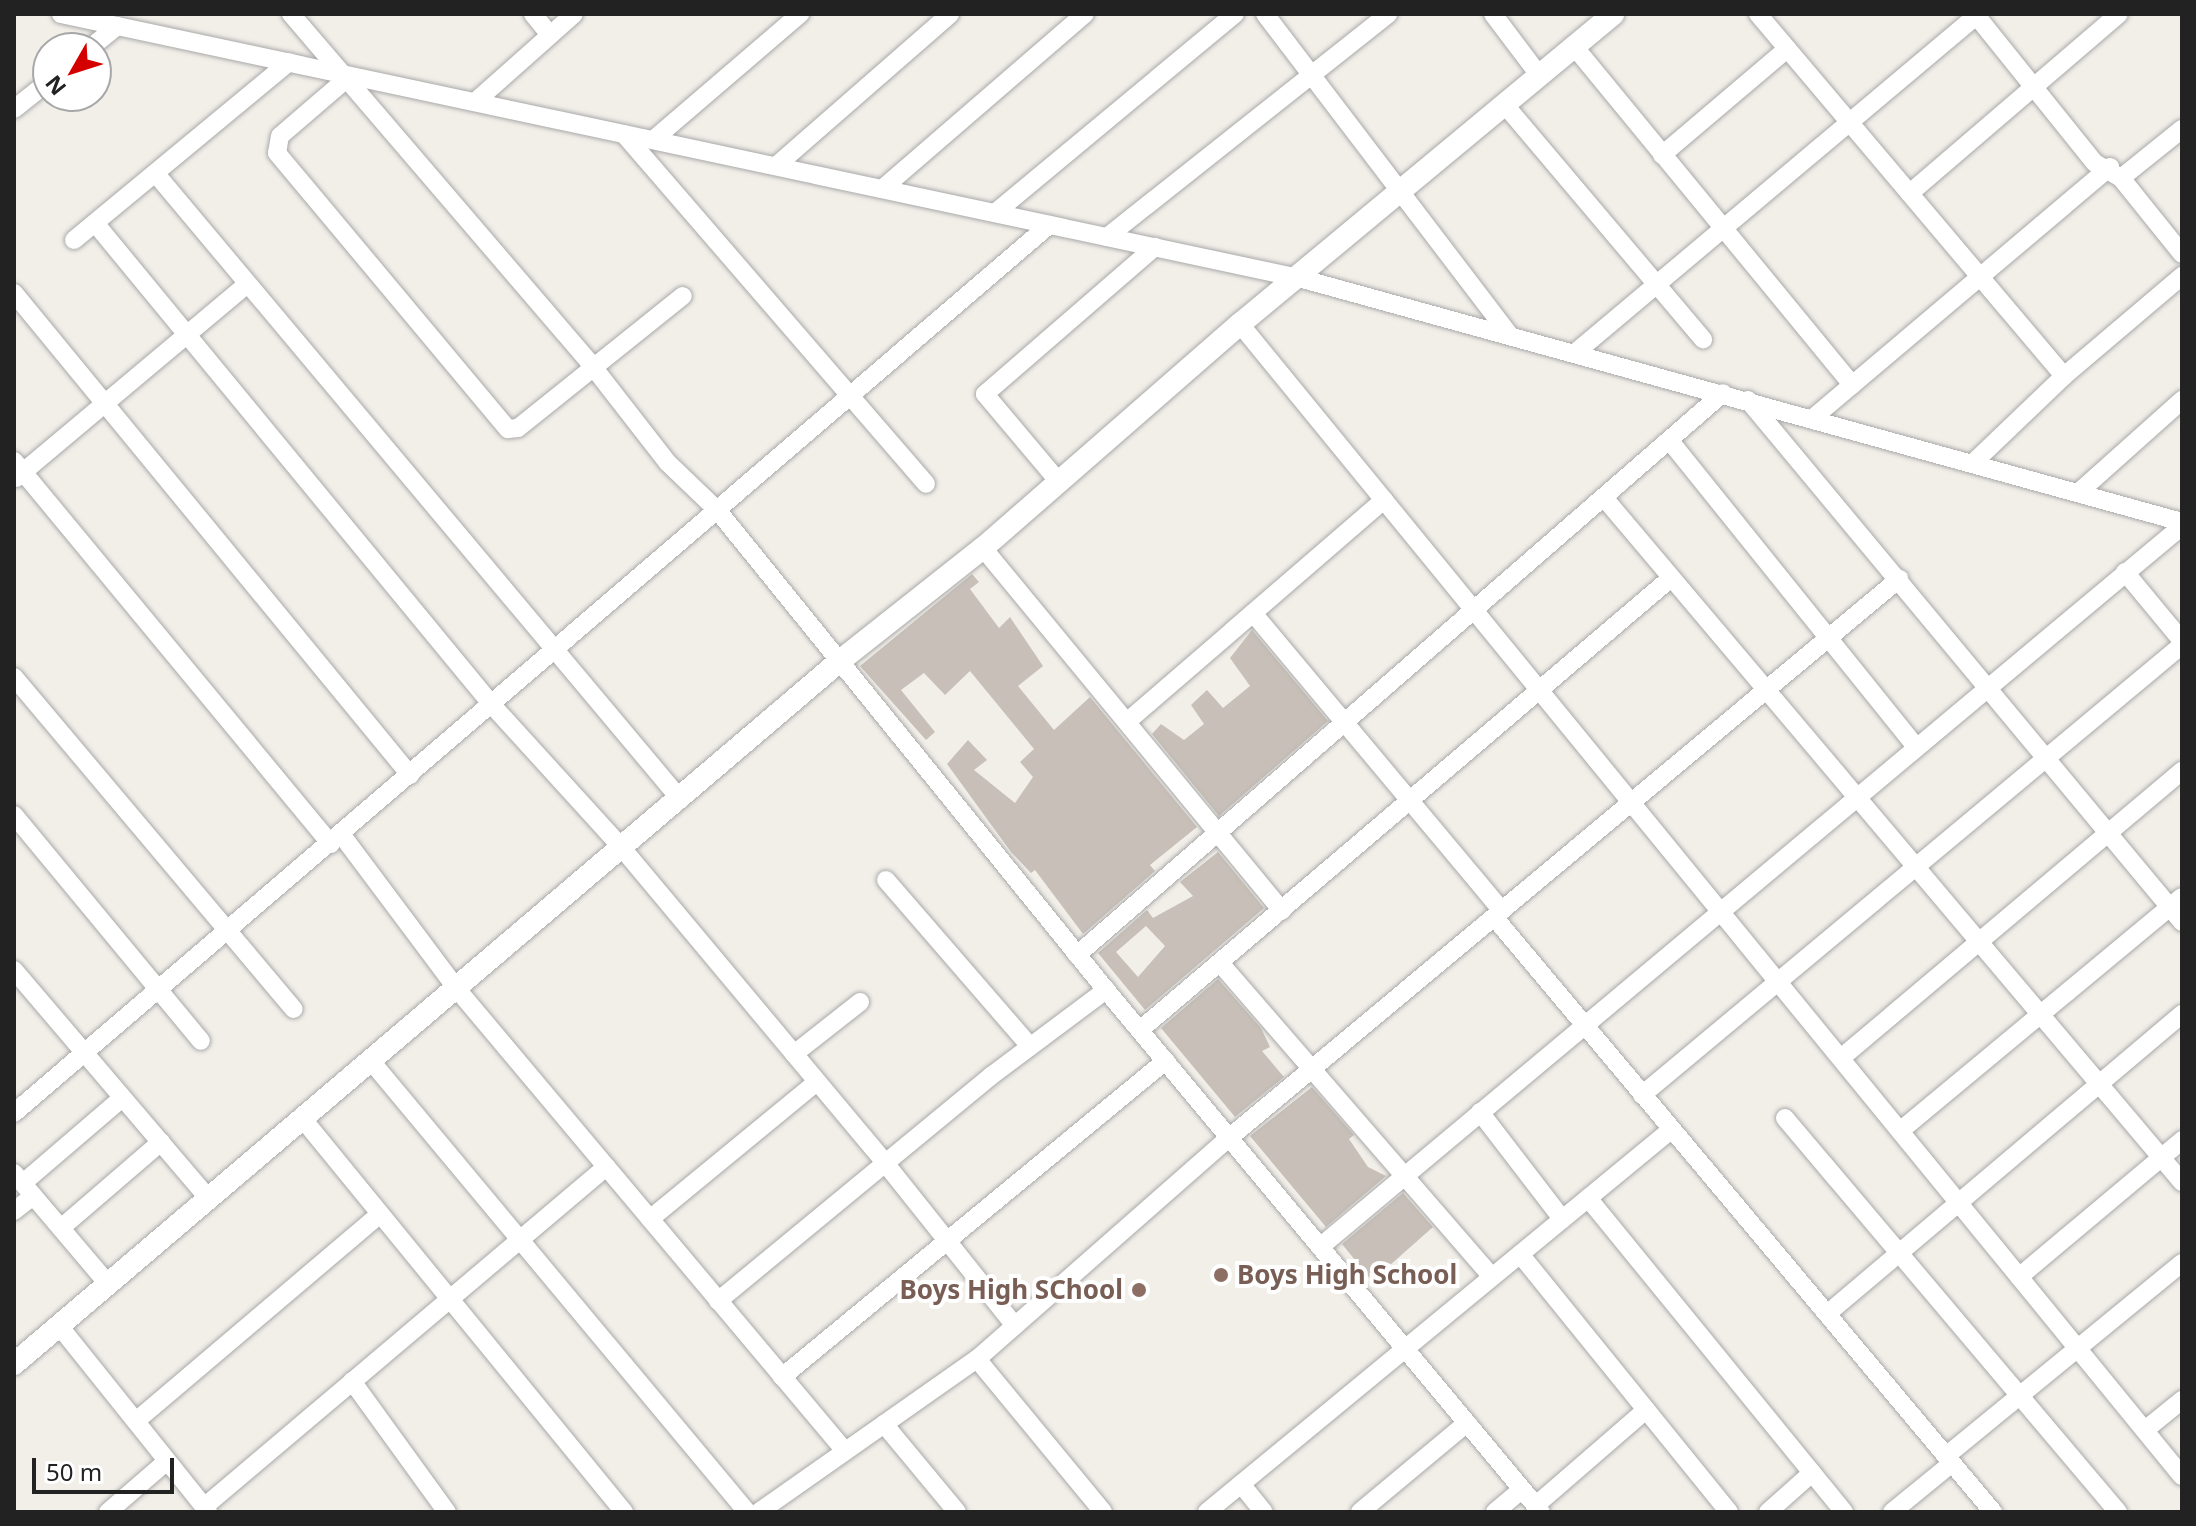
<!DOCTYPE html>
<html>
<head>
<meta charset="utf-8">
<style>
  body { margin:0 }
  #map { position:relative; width:2196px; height:1526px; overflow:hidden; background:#f2efe9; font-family:"Noto Sans",sans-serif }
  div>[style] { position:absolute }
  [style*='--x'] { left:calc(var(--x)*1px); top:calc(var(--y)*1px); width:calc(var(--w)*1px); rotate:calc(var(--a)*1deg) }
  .building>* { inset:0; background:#c7bfb8 }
  .roads { filter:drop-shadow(0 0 2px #a9a9a9) drop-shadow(0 0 2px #a9a9a9) }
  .minor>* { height:18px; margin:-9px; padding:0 9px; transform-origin:9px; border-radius:9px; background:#fff }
  .tertiary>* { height:22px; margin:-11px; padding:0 11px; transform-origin:11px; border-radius:11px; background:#fff }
  .dots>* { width:22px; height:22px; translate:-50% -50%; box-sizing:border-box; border:4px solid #fff; border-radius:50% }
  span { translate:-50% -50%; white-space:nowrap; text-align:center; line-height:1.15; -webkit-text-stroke:8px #fff; paint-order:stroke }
  .education-label { font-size:26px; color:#785e54; font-weight:700 }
  .left { translate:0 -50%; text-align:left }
  .right { translate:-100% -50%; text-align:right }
  .frame { position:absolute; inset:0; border:16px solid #222; pointer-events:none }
  .north { position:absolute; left:32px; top:32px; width:80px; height:80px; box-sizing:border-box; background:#fff; border:2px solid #a7a7a7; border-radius:50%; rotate:231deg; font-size:22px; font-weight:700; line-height:32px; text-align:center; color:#222 }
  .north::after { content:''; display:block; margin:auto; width:28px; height:36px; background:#d40000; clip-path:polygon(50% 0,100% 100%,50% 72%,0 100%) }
  .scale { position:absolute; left:32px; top:1458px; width:142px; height:36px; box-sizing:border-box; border:4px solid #222; border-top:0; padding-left:10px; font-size:24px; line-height:28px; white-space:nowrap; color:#222; -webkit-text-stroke:6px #fff; paint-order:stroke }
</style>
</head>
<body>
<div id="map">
  <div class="building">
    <div style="clip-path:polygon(972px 574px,979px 582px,970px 589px,999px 628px,1010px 617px,1043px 666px,1018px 686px,1054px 730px,1090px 697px,1197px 827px,1150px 865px,1155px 871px,1083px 934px,1035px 870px,1031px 873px,1011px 852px,947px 764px,968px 740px,987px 760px,974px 770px,1015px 803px,1033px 777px,1020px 762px,1034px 749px,970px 671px,945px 695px,924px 673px,901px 690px,935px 732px,926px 740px,860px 666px)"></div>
    <div style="clip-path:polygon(1252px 630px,1328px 721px,1219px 816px,1152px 734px,1161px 724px,1184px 740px,1204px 724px,1191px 705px,1207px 690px,1223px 708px,1250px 686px,1230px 658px)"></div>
    <div style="clip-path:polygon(evenodd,1218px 852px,1264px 908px,1145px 1010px,1098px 953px,1147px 910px,1153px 918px,1193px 896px,1180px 882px,1218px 852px,1146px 926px,1165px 946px,1138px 977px,1116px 952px,1146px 926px)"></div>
    <div style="clip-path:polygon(1218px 979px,1261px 1028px,1270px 1047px,1262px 1051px,1284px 1077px,1235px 1117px,1161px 1028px)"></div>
    <div style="clip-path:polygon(1312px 1087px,1354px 1135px,1349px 1139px,1368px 1167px,1386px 1176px,1326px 1227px,1250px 1136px)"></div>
    <div style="clip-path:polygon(1403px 1193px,1433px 1227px,1372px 1281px,1342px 1244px)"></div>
  </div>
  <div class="roads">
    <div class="minor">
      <div style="--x:61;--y:14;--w:1266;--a:12.04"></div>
      <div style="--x:1299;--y:278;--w:916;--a:15.45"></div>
      <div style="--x:291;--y:14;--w:466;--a:49.4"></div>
      <div style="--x:594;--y:368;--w:120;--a:52.1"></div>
      <div style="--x:668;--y:463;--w:69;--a:43.8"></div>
      <div style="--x:718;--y:511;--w:616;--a:50.99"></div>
      <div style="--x:1106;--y:990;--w:679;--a:50.19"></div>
      <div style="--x:533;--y:14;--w:27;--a:51"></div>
      <div style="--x:1265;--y:14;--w:405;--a:52.7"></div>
      <div style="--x:1493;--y:14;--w:76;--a:53"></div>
      <div style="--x:1758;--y:14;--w:474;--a:49.8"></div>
      <div style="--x:1975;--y:14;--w:191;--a:51.2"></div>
      <div style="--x:2095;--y:163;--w:30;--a:30"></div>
      <div style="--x:2121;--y:178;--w:97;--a:51.2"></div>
      <div style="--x:1573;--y:45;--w:440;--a:50.6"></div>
      <div style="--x:90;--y:48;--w:35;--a:-39"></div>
      <div style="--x:344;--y:81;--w:84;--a:139.3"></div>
      <div style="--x:280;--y:136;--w:17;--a:100"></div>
      <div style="--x:277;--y:153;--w:360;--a:50.1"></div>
      <div style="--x:508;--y:429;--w:10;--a:-6"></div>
      <div style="--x:518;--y:428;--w:211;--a:-38.7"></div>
      <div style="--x:475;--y:102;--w:132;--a:-41.6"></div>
      <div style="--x:1505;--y:105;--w:307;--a:49.8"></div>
      <div style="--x:14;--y:109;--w:43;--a:-38.5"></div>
      <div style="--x:624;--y:134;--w:462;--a:49.2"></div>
      <div style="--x:653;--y:140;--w:194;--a:-40.6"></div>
      <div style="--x:1662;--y:155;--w:164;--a:-40.3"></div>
      <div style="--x:776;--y:166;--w:231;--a:-41.1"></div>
      <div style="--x:156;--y:174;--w:816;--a:50.02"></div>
      <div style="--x:2121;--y:178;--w:78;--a:-38.8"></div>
      <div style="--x:882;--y:189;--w:268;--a:-40.8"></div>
      <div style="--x:1910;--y:193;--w:275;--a:-40.6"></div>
      <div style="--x:995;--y:213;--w:312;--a:-39.7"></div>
      <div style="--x:95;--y:223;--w:624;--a:50.52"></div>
      <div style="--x:492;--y:705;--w:193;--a:47.7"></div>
      <div style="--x:622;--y:848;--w:410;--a:50.1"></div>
      <div style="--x:885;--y:1163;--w:208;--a:51.4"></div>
      <div style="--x:1107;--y:237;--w:359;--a:-38.4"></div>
      <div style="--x:74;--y:240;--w:279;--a:-39.6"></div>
      <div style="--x:14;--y:293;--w:624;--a:50.59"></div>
      <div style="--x:1240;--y:324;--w:1488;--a:50.73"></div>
      <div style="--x:1575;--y:353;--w:524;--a:-40.04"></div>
      <div style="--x:1748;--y:400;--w:679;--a:50.26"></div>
      <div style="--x:1813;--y:418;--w:389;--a:-40.2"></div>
      <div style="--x:1670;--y:441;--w:391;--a:51.2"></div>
      <div style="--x:14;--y:461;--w:497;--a:50.4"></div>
      <div style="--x:1973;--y:463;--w:126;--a:-43.7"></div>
      <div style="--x:2064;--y:376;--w:155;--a:-40.3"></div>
      <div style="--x:16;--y:478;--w:299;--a:-40"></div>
      <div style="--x:1059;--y:482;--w:115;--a:-130.1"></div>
      <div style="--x:985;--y:394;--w:225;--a:-40.9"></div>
      <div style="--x:2078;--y:493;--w:140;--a:-41.8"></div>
      <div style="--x:1606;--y:500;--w:893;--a:49.82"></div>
      <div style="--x:983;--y:548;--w:470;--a:50.5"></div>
      <div style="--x:2125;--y:572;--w:89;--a:50.4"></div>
      <div style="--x:1253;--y:613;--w:388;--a:50.1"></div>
      <div style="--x:14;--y:677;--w:434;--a:49.9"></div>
      <div style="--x:1129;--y:720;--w:337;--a:-40.8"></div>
      <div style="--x:14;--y:815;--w:293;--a:50.4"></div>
      <div style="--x:341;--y:834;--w:194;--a:53.2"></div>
      <div style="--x:457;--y:989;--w:603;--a:49.98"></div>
      <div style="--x:886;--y:880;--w:220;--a:49.1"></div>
      <div style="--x:1494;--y:917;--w:777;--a:50.01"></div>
      <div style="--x:1077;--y:955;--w:856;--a:-41.02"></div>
      <div style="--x:1220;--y:963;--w:415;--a:49.1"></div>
      <div style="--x:14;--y:970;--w:298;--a:49.6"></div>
      <div style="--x:1140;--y:1030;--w:697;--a:-40.41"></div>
      <div style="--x:794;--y:1054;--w:84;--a:-38.2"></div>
      <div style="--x:1841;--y:1058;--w:446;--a:-40.1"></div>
      <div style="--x:371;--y:1061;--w:587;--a:50.18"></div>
      <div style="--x:1642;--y:1095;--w:703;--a:-39.81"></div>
      <div style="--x:1480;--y:1112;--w:135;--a:52.5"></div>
      <div style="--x:14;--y:1113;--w:1364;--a:-40.63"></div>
      <div style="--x:302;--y:1118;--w:509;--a:50.74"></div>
      <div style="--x:1785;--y:1118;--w:516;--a:49.8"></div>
      <div style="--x:1900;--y:1131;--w:366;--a:-39.7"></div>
      <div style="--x:14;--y:1173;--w:145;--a:49.7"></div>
      <div style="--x:23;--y:1183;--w:130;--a:-40.6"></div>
      <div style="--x:1588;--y:1198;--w:405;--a:50.8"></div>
      <div style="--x:14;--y:1211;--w:24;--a:-38"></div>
      <div style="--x:650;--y:1219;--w:216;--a:-39.4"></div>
      <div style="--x:61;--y:1228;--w:132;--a:-40.7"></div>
      <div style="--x:1320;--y:1247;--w:1124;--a:-39.91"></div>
      <div style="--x:1520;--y:1254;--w:332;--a:51"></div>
      <div style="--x:2019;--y:1277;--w:213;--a:-40"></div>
      <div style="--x:718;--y:1301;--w:354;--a:-39.5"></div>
      <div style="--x:991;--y:1076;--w:144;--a:-36.8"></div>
      <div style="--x:1827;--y:1314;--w:465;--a:-40.2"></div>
      <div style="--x:60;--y:1327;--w:237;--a:51.3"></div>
      <div style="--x:977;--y:1359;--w:198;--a:50.5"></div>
      <div style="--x:782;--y:1377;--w:497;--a:-39.5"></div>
      <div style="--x:352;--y:1381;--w:162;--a:54.1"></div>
      <div style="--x:136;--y:1421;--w:319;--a:-40.3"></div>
      <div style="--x:884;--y:1424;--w:114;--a:50.3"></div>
      <div style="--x:2145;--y:1430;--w:48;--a:-39"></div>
      <div style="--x:1946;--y:1456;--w:305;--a:-39.3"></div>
      <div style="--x:1241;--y:1484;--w:36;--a:51"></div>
      <div style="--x:1535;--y:1506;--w:147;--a:-40.9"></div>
      <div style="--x:204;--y:1507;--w:527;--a:-40.22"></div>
      <div style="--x:108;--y:1512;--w:78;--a:-40.8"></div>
      <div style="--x:759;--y:1512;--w:266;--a:-35.1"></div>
      <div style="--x:977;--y:1359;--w:335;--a:-41.3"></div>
      <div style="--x:1229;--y:1138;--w:873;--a:-39.84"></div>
      <div style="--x:1207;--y:1512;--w:602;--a:-39.48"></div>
      <div style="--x:1360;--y:1512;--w:139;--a:-39.8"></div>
      <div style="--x:1495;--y:1512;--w:35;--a:-40"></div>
      <div style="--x:1768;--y:1512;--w:59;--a:-41.6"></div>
      <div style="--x:1892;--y:1512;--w:77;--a:-39.2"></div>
    </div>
    <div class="tertiary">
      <div style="--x:14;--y:1364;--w:1086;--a:-40.41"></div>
      <div style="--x:841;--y:660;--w:181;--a:-38.3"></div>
      <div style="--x:983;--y:548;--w:341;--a:-41.1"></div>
      <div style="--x:1240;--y:324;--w:485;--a:-39.7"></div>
    </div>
  </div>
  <div class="dots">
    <div style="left:1221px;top:1275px;background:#8d6e63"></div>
    <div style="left:1139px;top:1290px;background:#8d6e63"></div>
  </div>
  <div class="education-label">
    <span class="left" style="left:1237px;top:1275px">Boys High School</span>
    <span class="right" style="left:1123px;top:1290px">Boys High SChool</span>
  </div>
  <div class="frame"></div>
  <div class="north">N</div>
  <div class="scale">50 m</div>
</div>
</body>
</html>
